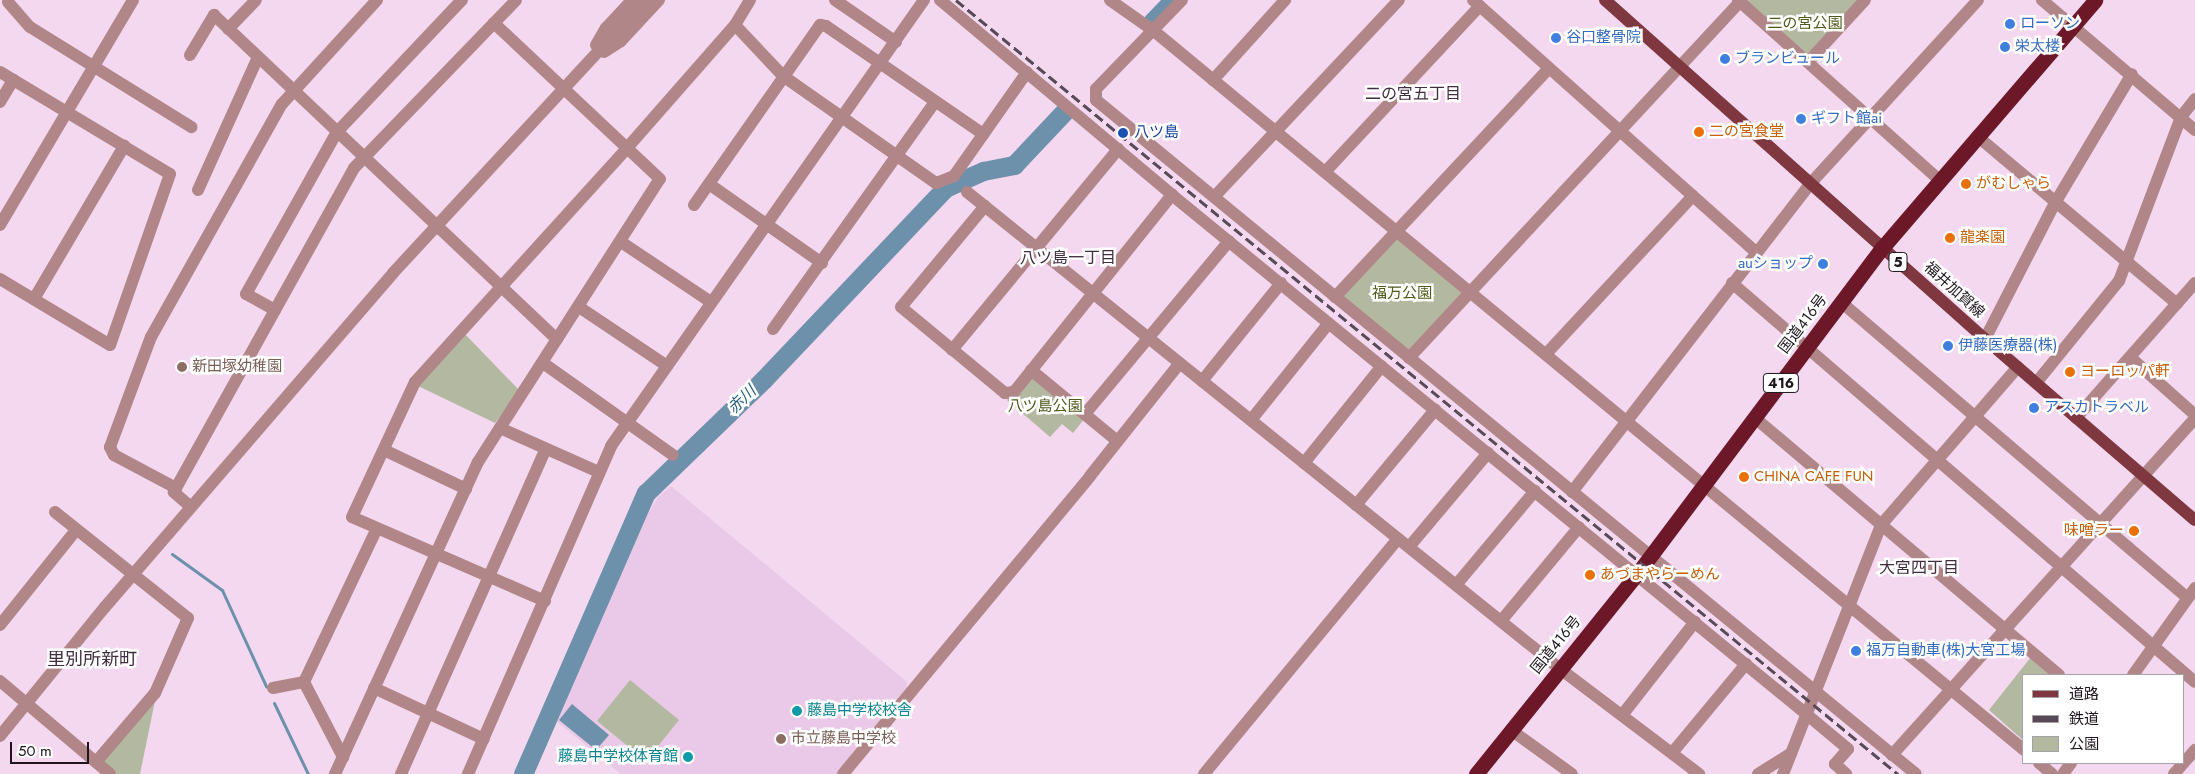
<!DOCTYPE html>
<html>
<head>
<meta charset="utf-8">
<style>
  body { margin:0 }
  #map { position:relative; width:2195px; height:774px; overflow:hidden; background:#f3d8f0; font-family:Jost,"Noto Sans JP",sans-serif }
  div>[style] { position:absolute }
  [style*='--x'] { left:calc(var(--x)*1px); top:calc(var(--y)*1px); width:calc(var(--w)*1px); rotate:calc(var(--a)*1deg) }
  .built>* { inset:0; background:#e9c9e7 }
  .green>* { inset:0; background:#b3b9a0 }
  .water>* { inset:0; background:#6d90ab }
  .stream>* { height:3px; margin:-1.5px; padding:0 1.5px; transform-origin:1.5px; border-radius:1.5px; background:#6d90ab }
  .river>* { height:19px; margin:-9.5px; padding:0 9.5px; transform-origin:9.5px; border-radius:9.5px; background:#6d90ab }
  .minor>* { height:12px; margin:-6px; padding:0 6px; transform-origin:6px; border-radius:6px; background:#b18688 }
  .major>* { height:12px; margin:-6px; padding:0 6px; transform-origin:6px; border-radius:6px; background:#803840 }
  .highway>* { height:15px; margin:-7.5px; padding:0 7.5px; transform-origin:7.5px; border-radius:7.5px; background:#6c1828 }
  .rail>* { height:3px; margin-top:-1.5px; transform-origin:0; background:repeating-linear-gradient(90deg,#574a56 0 10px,transparent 0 15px) }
  .dots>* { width:14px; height:14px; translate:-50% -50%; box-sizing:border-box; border:2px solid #fff; border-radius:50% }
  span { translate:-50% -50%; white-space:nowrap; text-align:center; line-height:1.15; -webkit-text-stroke:5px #fff; paint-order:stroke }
  .shield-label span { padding:1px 4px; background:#fff; border:1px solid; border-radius:4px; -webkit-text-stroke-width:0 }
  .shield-label { font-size:14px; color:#1e151d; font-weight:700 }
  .park-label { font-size:15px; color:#4e591b }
  .shop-label { font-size:15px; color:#366cbe }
  .left { translate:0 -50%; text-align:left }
  .right { translate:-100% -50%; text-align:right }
  .food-label { font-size:15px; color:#c56008 }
  .transit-label { font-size:15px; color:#164399 }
  .street-label { font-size:15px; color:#1e151d }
  .education-label { font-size:15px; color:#785e54 }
  .culture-label { font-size:15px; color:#0d838f }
  .neighbourhood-label { font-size:16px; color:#412c40 }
  .water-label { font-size:16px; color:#1f597f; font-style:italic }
  .quarter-label { font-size:18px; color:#412c40 }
  .legend { position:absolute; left:2022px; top:674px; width:162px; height:90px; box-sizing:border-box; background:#fff; border:1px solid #a5a1a5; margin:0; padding:6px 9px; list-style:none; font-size:15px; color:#1e151d }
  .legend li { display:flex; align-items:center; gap:10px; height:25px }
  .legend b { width:25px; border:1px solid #a5a1a5 }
  .scale { position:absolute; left:10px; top:742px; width:79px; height:22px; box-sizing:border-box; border:2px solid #1e151d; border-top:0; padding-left:6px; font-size:15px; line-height:18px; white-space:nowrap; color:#1e151d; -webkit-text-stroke:4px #fff; paint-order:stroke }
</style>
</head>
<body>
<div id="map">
  <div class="built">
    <div style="clip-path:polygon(671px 486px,907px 682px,907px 688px,836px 774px,621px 774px,556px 721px,648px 514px,658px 497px)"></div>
  </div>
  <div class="green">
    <div style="clip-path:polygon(1749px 0,1859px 0,1807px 57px,1745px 3px)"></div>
    <div style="clip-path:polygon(1396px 231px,1470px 292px,1409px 358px,1335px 297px)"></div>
    <div style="clip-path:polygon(462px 331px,520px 391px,495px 423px,416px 385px)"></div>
    <div style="clip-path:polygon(1031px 370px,1085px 418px,1073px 433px,1062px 424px,1050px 437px,1007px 400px)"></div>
    <div style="clip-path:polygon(2031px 657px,2052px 675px,2024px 675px,2024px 741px,1989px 710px)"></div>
    <div style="clip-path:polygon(630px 680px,679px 720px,646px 761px,597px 721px)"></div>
    <div style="clip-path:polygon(156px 696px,140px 774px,114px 774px,98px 760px)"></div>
  </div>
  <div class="water">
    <div style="clip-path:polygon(572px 704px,609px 735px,596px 750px,559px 720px)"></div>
  </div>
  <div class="stream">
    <div style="--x:172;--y:554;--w:62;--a:35.8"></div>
    <div style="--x:222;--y:590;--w:106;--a:65.4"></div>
    <div style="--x:274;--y:703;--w:79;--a:64.4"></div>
  </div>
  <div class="river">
    <div style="--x:1152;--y:22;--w:30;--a:-46"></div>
    <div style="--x:523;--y:774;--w:307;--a:-66.4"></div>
    <div style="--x:646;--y:493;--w:164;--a:-44"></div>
    <div style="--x:764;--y:379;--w:263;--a:-46.5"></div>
    <div style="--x:945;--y:188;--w:42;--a:-24.1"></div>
    <div style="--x:983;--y:171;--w:32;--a:-11"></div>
    <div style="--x:1014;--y:165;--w:73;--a:-46.7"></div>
  </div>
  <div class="minor">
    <div style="--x:835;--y:0;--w:74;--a:34.5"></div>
    <div style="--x:940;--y:0;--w:303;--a:40"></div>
    <div style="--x:1172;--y:195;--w:818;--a:39.29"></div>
    <div style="--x:1805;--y:713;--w:56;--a:39.9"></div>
    <div style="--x:1848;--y:749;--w:20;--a:131"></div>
    <div style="--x:1835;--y:764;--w:15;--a:42"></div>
    <div style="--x:1110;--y:0;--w:54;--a:35.2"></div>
    <div style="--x:1154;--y:31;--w:1129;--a:39.57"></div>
    <div style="--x:1182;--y:0;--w:124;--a:134"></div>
    <div style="--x:1096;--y:89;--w:11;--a:90"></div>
    <div style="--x:1096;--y:100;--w:1061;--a:39.42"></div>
    <div style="--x:1473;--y:0;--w:378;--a:41.7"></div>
    <div style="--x:1738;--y:0;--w:268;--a:41.8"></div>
    <div style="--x:2042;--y:0;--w:201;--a:40.4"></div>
    <div style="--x:8;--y:2;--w:33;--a:49"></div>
    <div style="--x:30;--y:27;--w:190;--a:31.8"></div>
    <div style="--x:735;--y:25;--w:70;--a:46.7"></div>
    <div style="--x:783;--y:76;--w:187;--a:35"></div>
    <div style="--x:936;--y:183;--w:19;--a:-21"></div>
    <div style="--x:954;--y:176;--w:127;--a:-54.9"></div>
    <div style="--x:228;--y:29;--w:40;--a:-46"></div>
    <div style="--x:596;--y:45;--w:20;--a:-60"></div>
    <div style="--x:606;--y:28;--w:38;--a:-47"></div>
    <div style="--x:604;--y:52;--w:20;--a:-33"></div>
    <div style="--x:621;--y:41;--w:56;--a:-47.2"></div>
    <div style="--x:190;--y:55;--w:47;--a:-59"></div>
    <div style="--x:214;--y:15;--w:472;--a:43.4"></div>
    <div style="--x:1808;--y:62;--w:84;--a:-47.4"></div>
    <div style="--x:0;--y:72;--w:198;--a:31"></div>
    <div style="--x:170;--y:174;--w:181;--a:109.3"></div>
    <div style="--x:110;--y:345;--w:128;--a:-149"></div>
    <div style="--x:1213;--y:80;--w:108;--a:-48"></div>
    <div style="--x:0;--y:102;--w:26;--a:-59"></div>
    <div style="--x:1977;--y:136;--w:261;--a:40"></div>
    <div style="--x:1325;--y:172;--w:227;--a:-47"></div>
    <div style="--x:709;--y:184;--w:138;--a:35"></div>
    <div style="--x:198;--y:190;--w:146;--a:-65.7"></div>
    <div style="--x:967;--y:192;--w:760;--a:38.8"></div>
    <div style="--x:1559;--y:668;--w:176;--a:37.1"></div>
    <div style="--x:1214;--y:197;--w:270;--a:-46.8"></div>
    <div style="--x:694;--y:205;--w:220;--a:-55"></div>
    <div style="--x:820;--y:25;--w:6;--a:9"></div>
    <div style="--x:826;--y:26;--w:191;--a:34.5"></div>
    <div style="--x:985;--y:206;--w:131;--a:129.7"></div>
    <div style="--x:901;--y:307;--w:135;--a:39.6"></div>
    <div style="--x:1005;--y:393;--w:9;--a:-6"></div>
    <div style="--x:1014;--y:392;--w:253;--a:-51.3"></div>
    <div style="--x:0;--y:225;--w:261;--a:-59.4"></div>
    <div style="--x:621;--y:242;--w:108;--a:33.7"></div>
    <div style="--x:1732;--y:283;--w:611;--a:40.75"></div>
    <div style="--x:1335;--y:297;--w:313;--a:-46.9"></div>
    <div style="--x:34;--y:299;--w:178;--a:-59.5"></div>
    <div style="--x:1841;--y:302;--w:455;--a:40.5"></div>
    <div style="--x:579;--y:307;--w:106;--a:33.8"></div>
    <div style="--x:275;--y:310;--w:33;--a:-151"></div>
    <div style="--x:246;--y:294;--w:186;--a:-60.7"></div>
    <div style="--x:337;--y:132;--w:182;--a:-46.6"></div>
    <div style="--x:773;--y:329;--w:279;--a:-54.5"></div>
    <div style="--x:1985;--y:339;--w:153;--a:-62.8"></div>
    <div style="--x:2055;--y:203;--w:150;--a:-59.2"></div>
    <div style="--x:952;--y:350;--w:261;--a:-50.4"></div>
    <div style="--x:1546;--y:354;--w:216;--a:-47.1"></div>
    <div style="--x:2130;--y:357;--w:87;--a:41.7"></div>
    <div style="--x:1409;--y:358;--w:489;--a:-47.1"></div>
    <div style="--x:543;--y:363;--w:159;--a:35.3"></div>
    <div style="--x:1031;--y:370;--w:112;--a:39.5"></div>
    <div style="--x:1202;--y:381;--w:126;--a:-51.1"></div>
    <div style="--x:2036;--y:383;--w:132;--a:-50.9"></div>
    <div style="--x:2119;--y:281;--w:175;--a:-69.3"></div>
    <div style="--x:2181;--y:117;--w:23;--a:-52"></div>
    <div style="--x:1085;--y:414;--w:225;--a:-50.2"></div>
    <div style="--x:1755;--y:418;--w:398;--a:40.2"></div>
    <div style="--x:2076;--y:418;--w:180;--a:-48.6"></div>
    <div style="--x:1251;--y:420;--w:124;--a:-51.2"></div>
    <div style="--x:500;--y:428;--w:108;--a:24"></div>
    <div style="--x:384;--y:450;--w:91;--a:25.4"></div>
    <div style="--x:1304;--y:463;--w:124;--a:-51.2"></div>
    <div style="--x:176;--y:488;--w:70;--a:-152"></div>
    <div style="--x:114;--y:455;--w:9;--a:-117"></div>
    <div style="--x:110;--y:447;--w:117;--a:-69.6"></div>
    <div style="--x:151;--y:337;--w:267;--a:-60.7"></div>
    <div style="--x:282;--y:104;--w:141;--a:-47.6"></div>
    <div style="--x:1572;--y:492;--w:389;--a:-52.3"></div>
    <div style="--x:1810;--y:184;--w:249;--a:-47.6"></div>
    <div style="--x:1356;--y:505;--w:124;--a:-50.3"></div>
    <div style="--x:191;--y:507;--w:23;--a:-139"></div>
    <div style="--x:174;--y:492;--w:4;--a:-63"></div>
    <div style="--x:176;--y:488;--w:366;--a:-60.9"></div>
    <div style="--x:354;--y:168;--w:233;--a:-46"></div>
    <div style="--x:55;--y:512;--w:170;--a:38.6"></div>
    <div style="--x:188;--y:618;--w:82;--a:113.7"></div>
    <div style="--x:155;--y:693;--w:91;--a:130.5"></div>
    <div style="--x:1409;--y:547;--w:123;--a:-50"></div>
    <div style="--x:1456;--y:585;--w:123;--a:-50"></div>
    <div style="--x:545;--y:601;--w:210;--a:-156.5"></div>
    <div style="--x:352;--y:517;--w:149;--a:-65"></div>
    <div style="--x:415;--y:382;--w:316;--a:-47.8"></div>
    <div style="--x:627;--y:148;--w:164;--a:-48.7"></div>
    <div style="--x:735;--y:25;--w:29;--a:-59"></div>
    <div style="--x:1501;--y:621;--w:122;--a:-50.3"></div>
    <div style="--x:0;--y:625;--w:122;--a:-51.3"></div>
    <div style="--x:2133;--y:675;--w:107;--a:-54.5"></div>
    <div style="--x:0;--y:681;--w:144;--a:40.2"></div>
    <div style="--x:304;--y:682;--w:85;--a:62.5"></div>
    <div style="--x:273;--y:688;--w:32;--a:-11"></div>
    <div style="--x:304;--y:682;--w:170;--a:-64.6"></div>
    <div style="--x:374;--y:688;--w:121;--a:24.9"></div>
    <div style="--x:1623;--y:714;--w:117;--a:-52"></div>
    <div style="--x:1511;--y:730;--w:75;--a:35.8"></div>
    <div style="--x:0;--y:736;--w:166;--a:-50.9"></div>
    <div style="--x:105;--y:607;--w:441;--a:-49.2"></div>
    <div style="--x:393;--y:273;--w:372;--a:-47.2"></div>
    <div style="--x:1672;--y:753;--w:116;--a:-50.3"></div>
    <div style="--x:1892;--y:755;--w:452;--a:-48"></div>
    <div style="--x:2039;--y:763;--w:17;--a:40"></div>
    <div style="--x:335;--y:774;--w:343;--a:-65.4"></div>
    <div style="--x:478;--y:462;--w:336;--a:-57.3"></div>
    <div style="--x:660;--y:179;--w:228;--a:-136.8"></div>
    <div style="--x:401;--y:774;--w:356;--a:-66"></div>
    <div style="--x:468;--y:774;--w:358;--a:-66.4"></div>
    <div style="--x:611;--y:446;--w:545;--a:-54.94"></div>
    <div style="--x:843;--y:774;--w:387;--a:-50.3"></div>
    <div style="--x:1090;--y:476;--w:144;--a:-51.5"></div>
    <div style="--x:1204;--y:774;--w:305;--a:-50.5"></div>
    <div style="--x:1758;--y:774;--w:39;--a:-32"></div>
    <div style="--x:1783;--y:774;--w:268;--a:-68.5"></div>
    <div style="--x:1881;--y:525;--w:209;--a:-49.1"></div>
    <div style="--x:2063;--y:774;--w:14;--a:-54"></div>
    <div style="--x:2174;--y:774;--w:32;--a:-49"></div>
  </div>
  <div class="major">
    <div style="--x:1605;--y:0;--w:509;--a:41.74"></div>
    <div style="--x:1985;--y:339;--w:277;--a:40.8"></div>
  </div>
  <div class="highway">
    <div style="--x:1476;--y:774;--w:267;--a:-51.2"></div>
    <div style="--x:1643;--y:566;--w:398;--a:-53.1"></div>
    <div style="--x:1882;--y:248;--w:327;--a:-49.3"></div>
  </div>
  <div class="rail">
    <div style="--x:956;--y:0;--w:1219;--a:39.41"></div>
  </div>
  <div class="dots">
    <div style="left:2010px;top:24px;background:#3f7fe0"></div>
    <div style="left:1556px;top:38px;background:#3f7fe0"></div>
    <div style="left:2005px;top:47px;background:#3f7fe0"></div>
    <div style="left:1725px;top:59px;background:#3f7fe0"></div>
    <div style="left:1801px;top:119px;background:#3f7fe0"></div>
    <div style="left:1699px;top:132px;background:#e8710a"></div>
    <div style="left:1123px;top:133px;background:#1a4fb4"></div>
    <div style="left:1966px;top:184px;background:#e8710a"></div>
    <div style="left:1950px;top:238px;background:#e8710a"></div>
    <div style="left:1823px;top:264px;background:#3f7fe0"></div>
    <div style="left:1948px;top:346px;background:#3f7fe0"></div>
    <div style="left:182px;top:367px;background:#8d6e63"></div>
    <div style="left:2070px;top:372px;background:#e8710a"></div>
    <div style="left:2034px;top:408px;background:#3f7fe0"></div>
    <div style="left:1744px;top:477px;background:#e8710a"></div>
    <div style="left:2134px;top:531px;background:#e8710a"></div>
    <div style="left:1590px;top:575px;background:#e8710a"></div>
    <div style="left:1856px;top:651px;background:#3f7fe0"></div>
    <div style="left:797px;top:711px;background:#0f9aa8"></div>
    <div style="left:781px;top:739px;background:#8d6e63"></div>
    <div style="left:688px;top:757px;background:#0f9aa8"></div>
  </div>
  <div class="shield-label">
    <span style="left:1898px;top:262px">5</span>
    <span style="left:1781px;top:383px">416</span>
  </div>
  <div class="park-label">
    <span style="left:1805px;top:24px">二の宮公園</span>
    <span style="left:1402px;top:294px">福万公園</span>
    <span style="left:1045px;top:407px">八ツ島公園</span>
  </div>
  <div class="shop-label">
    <span class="left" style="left:2020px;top:24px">ローソン</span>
    <span class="left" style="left:1566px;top:38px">谷口整骨院</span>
    <span class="left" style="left:2015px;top:47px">栄太楼</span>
    <span class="left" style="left:1735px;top:59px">ブランビュール</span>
    <span class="left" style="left:1811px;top:119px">ギフト館ai</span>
    <span class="right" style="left:1813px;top:264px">auショップ</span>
    <span class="left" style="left:1958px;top:346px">伊藤医療器(株)</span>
    <span class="left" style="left:2044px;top:408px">アスカトラベル</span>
    <span class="left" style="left:1866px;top:651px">福万自動車(株)大宮工場</span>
  </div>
  <div class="food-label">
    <span class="left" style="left:1709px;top:132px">二の宮食堂</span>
    <span class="left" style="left:1976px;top:184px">がむしゃら</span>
    <span class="left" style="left:1960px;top:238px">龍楽園</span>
    <span class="left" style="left:2080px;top:372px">ヨーロッパ軒</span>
    <span class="left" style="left:1754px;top:477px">CHINA CAFE FUN</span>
    <span class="right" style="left:2124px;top:531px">味噌ラー</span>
    <span class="left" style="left:1600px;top:575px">あづまやらーめん</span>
  </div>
  <div class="transit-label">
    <span class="left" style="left:1134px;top:133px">八ツ島</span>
  </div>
  <div class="street-label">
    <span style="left:1954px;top:290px;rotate:42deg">福井加賀線</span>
    <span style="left:1803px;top:324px;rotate:-53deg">国道416号</span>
    <span style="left:1556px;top:645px;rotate:-51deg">国道416号</span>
  </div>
  <div class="education-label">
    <span class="left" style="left:192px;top:367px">新田塚幼稚園</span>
    <span class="left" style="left:791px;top:739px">市立藤島中学校</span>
  </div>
  <div class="culture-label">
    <span class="left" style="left:807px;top:711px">藤島中学校校舎</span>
    <span class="right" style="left:678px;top:757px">藤島中学校体育館</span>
  </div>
  <div class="neighbourhood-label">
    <span style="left:1413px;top:94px">二の宮五丁目</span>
    <span style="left:1068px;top:258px">八ツ島一丁目</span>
    <span style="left:1919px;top:568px">大宮四丁目</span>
  </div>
  <div class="water-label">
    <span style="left:742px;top:400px;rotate:-44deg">赤川</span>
  </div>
  <div class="quarter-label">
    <span style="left:92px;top:659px">里別所新町</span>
  </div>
  <ul class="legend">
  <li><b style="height:6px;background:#803840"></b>道路</li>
  <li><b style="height:6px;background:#574a56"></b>鉄道</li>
  <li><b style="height:14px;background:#b3b9a0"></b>公園</li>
  </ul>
  <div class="scale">50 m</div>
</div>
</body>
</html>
